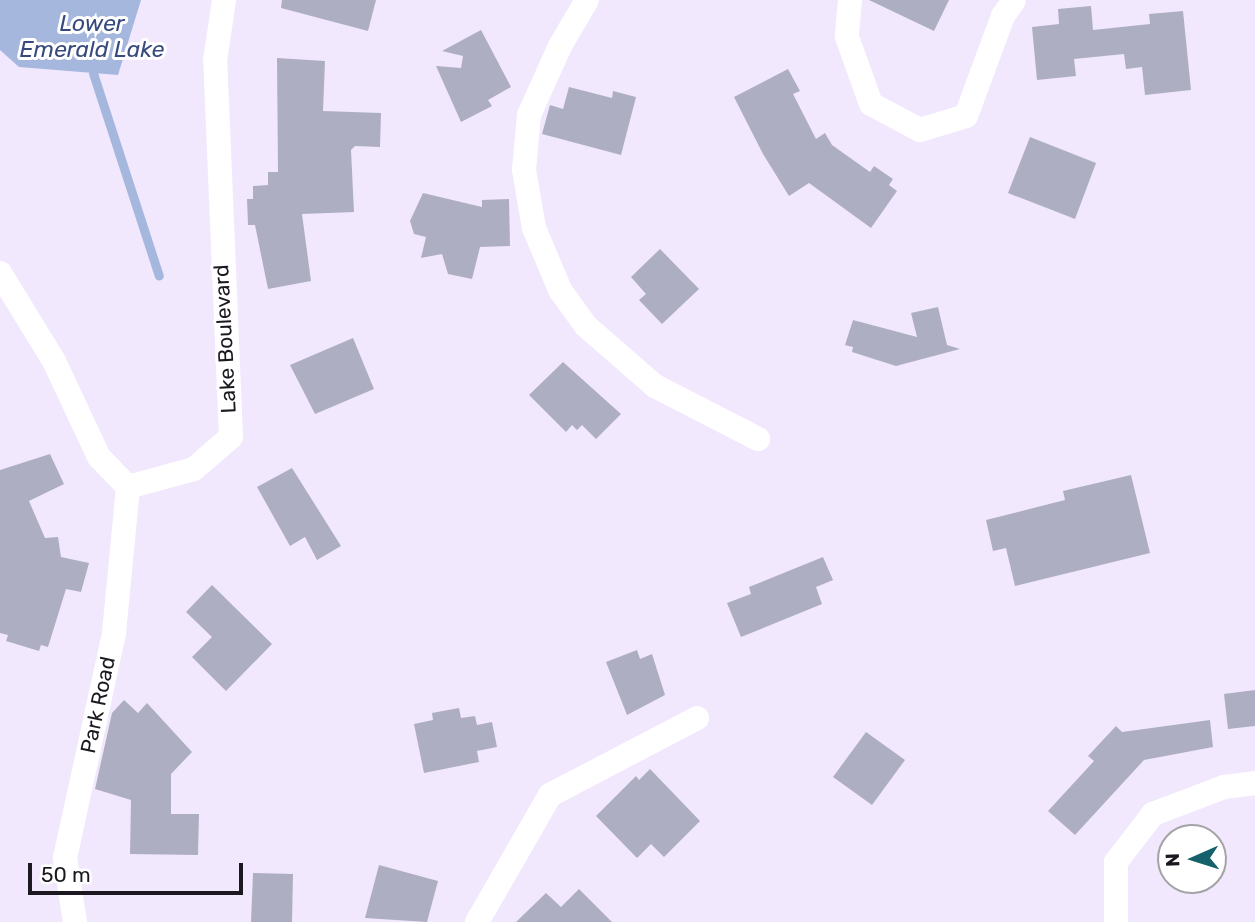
<!DOCTYPE html>
<html>
<head>
<meta charset="utf-8">
<style>
  body { margin:0 }
  #map { position:relative; width:1255px; height:922px; overflow:hidden; background:#f1e8fd; font-family:Rubik,sans-serif }
  div>[style] { position:absolute }
  [style*='--x'] { left:calc(var(--x)*1px); top:calc(var(--y)*1px); width:calc(var(--w)*1px); rotate:calc(var(--a)*1deg) }
  .water>* { inset:0; background:#a6b7de }
  .stream>* { height:9px; margin:-4.5px; padding:0 4.5px; transform-origin:4.5px; border-radius:4.5px; background:#a6b7de }
  .building>* { inset:0; background:#aeaec3 }
  .minor>* { height:24px; margin:-12px; padding:0 12px; transform-origin:12px; border-radius:12px; background:#fff }
  span { translate:-50% -50%; white-space:nowrap; text-align:center; line-height:1.15; -webkit-text-stroke:6px #fff; paint-order:stroke }
  .street-label { font-size:21px; color:#1c1820 }
  .water-label { font-size:23px; color:#374a7e; font-style:italic }
  .north { position:absolute; left:1157px; top:824px; width:70px; height:70px; box-sizing:border-box; background:#fff; border:2px solid #a4a3a6; border-radius:50%; rotate:267deg; font-size:19px; font-weight:700; line-height:28px; text-align:center; color:#1c1820 }
  .north::after { content:''; display:block; margin:auto; width:24px; height:32px; background:#14616b; clip-path:polygon(50% 0,100% 100%,50% 72%,0 100%) }
  .scale { position:absolute; left:28px; top:863px; width:215px; height:32px; box-sizing:border-box; border:4px solid #1c1820; border-top:0; padding-left:9px; font-size:21px; line-height:24px; white-space:nowrap; color:#1c1820; -webkit-text-stroke:5px #fff; paint-order:stroke }
</style>
</head>
<body>
<div id="map">
  <div class="water">
    <div style="clip-path:polygon(0 0,141px 0,118px 75px,19px 67px,0 50px)"></div>
  </div>
  <div class="stream">
    <div style="--x:93;--y:73;--w:213;--a:72"></div>
  </div>
  <div class="building">
    <div style="clip-path:polygon(282px 0,376px 0,368px 31px,281px 8px)"></div>
    <div style="clip-path:polygon(869px 0,949px 0,934px 31px)"></div>
    <div style="clip-path:polygon(1091px 6px,1093px 30px,1150px 24px,1149px 14px,1183px 11px,1191px 90px,1145px 95px,1142px 67px,1126px 69px,1124px 54px,1074px 59px,1076px 76px,1037px 80px,1032px 27px,1059px 24px,1058px 9px)"></div>
    <div style="clip-path:polygon(481px 30px,511px 87px,488px 100px,492px 106px,461px 122px,436px 66px,461px 68px,463px 56px,442px 51px)"></div>
    <div style="clip-path:polygon(277px 58px,325px 61px,323px 111px,381px 113px,380px 147px,355px 146px,351px 150px,354px 212px,302px 214px,311px 281px,268px 289px,255px 225px,248px 225px,247px 199px,253px 199px,253px 186px,268px 185px,268px 172px,278px 172px)"></div>
    <div style="clip-path:polygon(788px 69px,800px 91px,793px 94px,816px 139px,825px 133px,832px 145px,870px 172px,874px 166px,893px 179px,889px 185px,897px 191px,871px 228px,809px 183px,789px 196px,763px 154px,734px 97px)"></div>
    <div style="clip-path:polygon(569px 87px,612px 98px,613px 91px,636px 97px,621px 155px,542px 134px,550px 105px,563px 109px)"></div>
    <div style="clip-path:polygon(1030px 137px,1096px 163px,1075px 219px,1008px 193px)"></div>
    <div style="clip-path:polygon(423px 193px,482px 207px,482px 200px,509px 199px,510px 246px,480px 247px,472px 279px,448px 274px,442px 254px,421px 258px,426px 237px,414px 234px,410px 221px)"></div>
    <div style="clip-path:polygon(660px 249px,699px 289px,662px 324px,639px 300px,646px 294px,631px 277px)"></div>
    <div style="clip-path:polygon(938px 307px,947px 345px,960px 349px,896px 366px,852px 352px,853px 347px,845px 345px,853px 320px,917px 337px,911px 313px)"></div>
    <div style="clip-path:polygon(353px 338px,374px 389px,315px 414px,290px 365px)"></div>
    <div style="clip-path:polygon(563px 362px,621px 414px,596px 439px,582px 425px,577px 430px,572px 425px,566px 432px,529px 395px)"></div>
    <div style="clip-path:polygon(50px 454px,64px 484px,29px 501px,45px 538px,58px 537px,61px 557px,89px 563px,81px 592px,66px 589px,48px 647px,41px 645px,39px 651px,6px 641px,8px 635px,0 633px,0 470px)"></div>
    <div style="clip-path:polygon(292px 468px,341px 546px,317px 560px,305px 537px,290px 546px,257px 487px)"></div>
    <div style="clip-path:polygon(1131px 475px,1150px 553px,1015px 586px,1006px 548px,993px 551px,986px 520px,1065px 500px,1063px 491px)"></div>
    <div style="clip-path:polygon(823px 557px,833px 580px,816px 587px,822px 604px,741px 637px,727px 603px,751px 594px,749px 587px)"></div>
    <div style="clip-path:polygon(212px 585px,272px 644px,226px 691px,192px 657px,212px 637px,186px 612px)"></div>
    <div style="clip-path:polygon(637px 650px,640px 659px,652px 654px,665px 695px,627px 715px,606px 662px)"></div>
    <div style="clip-path:polygon(1255px 690px,1255px 726px,1228px 729px,1224px 694px)"></div>
    <div style="clip-path:polygon(124px 700px,138px 713px,147px 703px,192px 752px,171px 774px,171px 814px,199px 814px,198px 855px,130px 854px,131px 800px,95px 789px,112px 713px)"></div>
    <div style="clip-path:polygon(459px 708px,461px 718px,475px 716px,477px 725px,492px 722px,497px 747px,477px 751px,479px 762px,424px 773px,414px 724px,433px 720px,432px 713px)"></div>
    <div style="clip-path:polygon(1210px 720px,1213px 747px,1144px 760px,1075px 835px,1048px 811px,1094px 761px,1088px 756px,1116px 726px,1122px 732px)"></div>
    <div style="clip-path:polygon(866px 732px,905px 760px,872px 805px,833px 777px)"></div>
    <div style="clip-path:polygon(650px 769px,700px 821px,664px 857px,651px 844px,637px 858px,596px 816px,636px 776px,639px 780px)"></div>
    <div style="clip-path:polygon(379px 865px,438px 881px,427px 922px,365px 918px)"></div>
    <div style="clip-path:polygon(253px 873px,293px 874px,292px 922px,251px 922px)"></div>
    <div style="clip-path:polygon(579px 889px,612px 922px,516px 922px,546px 893px,561px 907px)"></div>
  </div>
  <div class="minor">
    <div style="--x:587;--y:0;--w:53;--a:120.4"></div>
    <div style="--x:560;--y:46;--w:76;--a:114.2"></div>
    <div style="--x:529;--y:115;--w:55;--a:95.2"></div>
    <div style="--x:524;--y:170;--w:59;--a:80.2"></div>
    <div style="--x:534;--y:228;--w:67;--a:67.2"></div>
    <div style="--x:560;--y:290;--w:44;--a:54.2"></div>
    <div style="--x:586;--y:326;--w:91;--a:41"></div>
    <div style="--x:655;--y:386;--w:116;--a:27.2"></div>
    <div style="--x:850;--y:0;--w:37;--a:95"></div>
    <div style="--x:847;--y:37;--w:71;--a:70.3"></div>
    <div style="--x:871;--y:104;--w:55;--a:28"></div>
    <div style="--x:920;--y:130;--w:48;--a:-16.9"></div>
    <div style="--x:966;--y:116;--w:107;--a:-69.7"></div>
    <div style="--x:1003;--y:16;--w:19;--a:-55"></div>
    <div style="--x:0;--y:273;--w:103;--a:58.5"></div>
    <div style="--x:54;--y:361;--w:106;--a:64.9"></div>
    <div style="--x:99;--y:457;--w:42;--a:46"></div>
    <div style="--x:128;--y:487;--w:68;--a:-15.3"></div>
    <div style="--x:194;--y:469;--w:49;--a:-40.9"></div>
    <div style="--x:231;--y:437;--w:376;--a:-92.4"></div>
    <div style="--x:215;--y:61;--w:62;--a:-81.6"></div>
    <div style="--x:75;--y:922;--w:65;--a:-98.9"></div>
    <div style="--x:65;--y:858;--w:230;--a:-77.7"></div>
    <div style="--x:114;--y:633;--w:147;--a:-84.5"></div>
    <div style="--x:477;--y:922;--w:146;--a:-60.1"></div>
    <div style="--x:550;--y:795;--w:166;--a:-27.6"></div>
    <div style="--x:1116;--y:922;--w:60;--a:-90"></div>
    <div style="--x:1116;--y:862;--w:61;--a:-52.4"></div>
    <div style="--x:1153;--y:814;--w:76;--a:-20.8"></div>
    <div style="--x:1224;--y:787;--w:31;--a:-7"></div>
  </div>
  <div class="street-label">
    <span style="left:225px;top:339px;rotate:-93deg">Lake Boulevard</span>
    <span style="left:98px;top:705px;rotate:-78deg">Park Road</span>
  </div>
  <div class="water-label">
    <span style="left:92px;top:36px">Lower<br>Emerald Lake</span>
  </div>
  <div class="north">N</div>
  <div class="scale">50 m</div>
</div>
</body>
</html>
